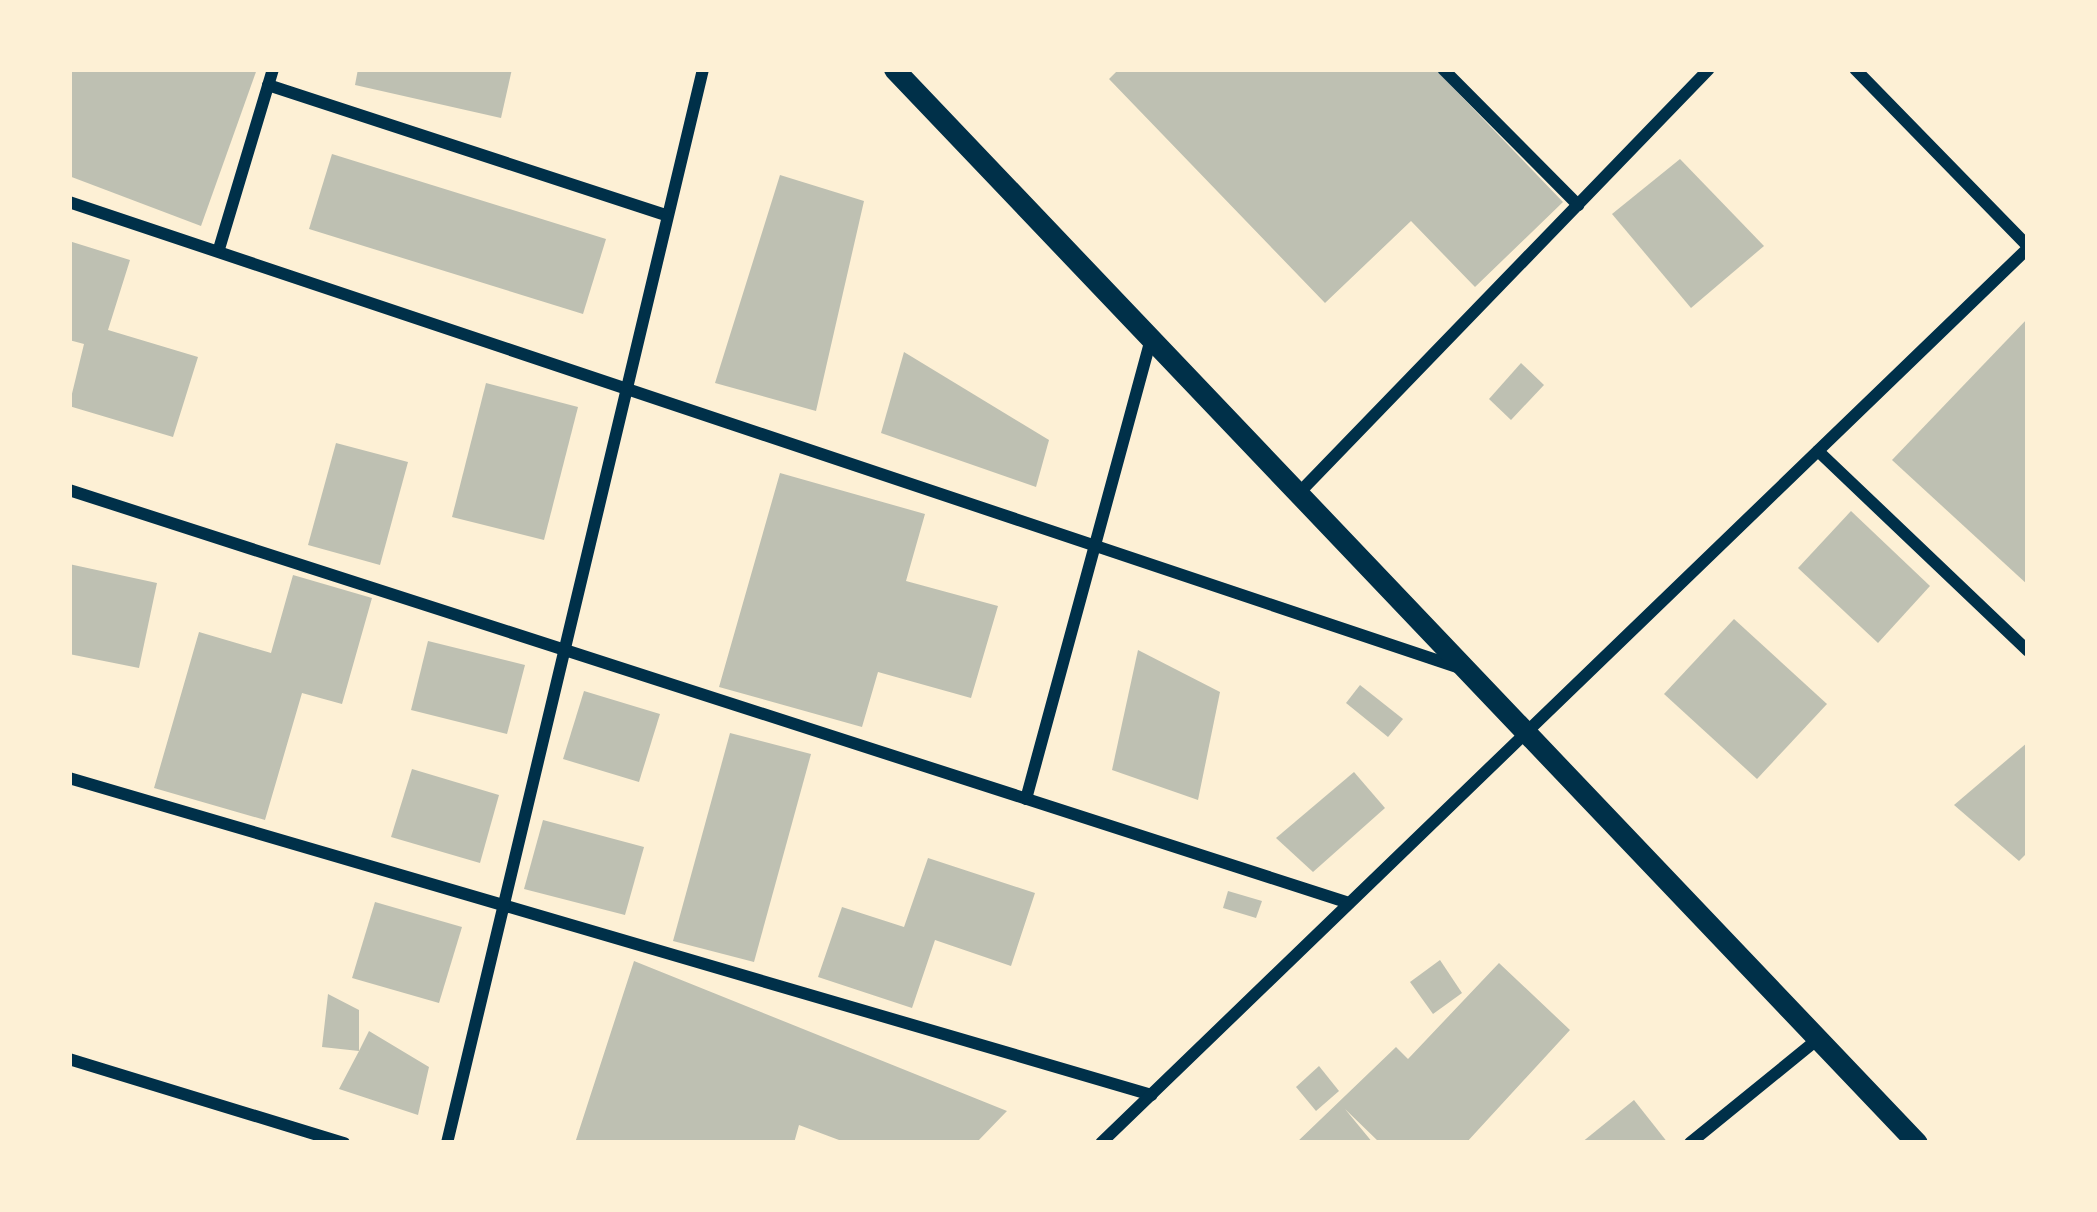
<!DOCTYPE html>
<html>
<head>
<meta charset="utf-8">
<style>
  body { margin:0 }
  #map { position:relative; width:2097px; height:1212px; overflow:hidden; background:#fdf0d5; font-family:"Open Sans",sans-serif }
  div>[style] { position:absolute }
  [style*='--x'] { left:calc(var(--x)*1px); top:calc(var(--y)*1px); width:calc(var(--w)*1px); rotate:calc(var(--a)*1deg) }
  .building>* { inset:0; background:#bec0b2 }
  .minor>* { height:12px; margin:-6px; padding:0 6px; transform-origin:6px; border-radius:6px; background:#003049 }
  .tertiary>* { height:21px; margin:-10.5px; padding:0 10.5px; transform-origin:10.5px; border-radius:10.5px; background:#003049 }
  span { translate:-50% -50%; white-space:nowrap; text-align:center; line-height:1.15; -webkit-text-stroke:12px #fdf0d5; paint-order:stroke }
  .frame { position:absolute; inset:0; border:72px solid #fdf0d5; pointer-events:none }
</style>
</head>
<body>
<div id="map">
  <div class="building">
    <div style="clip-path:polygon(69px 69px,257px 69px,201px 226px,69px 176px)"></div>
    <div style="clip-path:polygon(358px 69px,512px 69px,501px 118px,355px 85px)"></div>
    <div style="clip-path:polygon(1119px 69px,1435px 69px,1563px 202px,1475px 287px,1411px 221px,1325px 303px,1109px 79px)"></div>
    <div style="clip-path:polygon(332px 154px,606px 239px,583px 314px,309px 229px)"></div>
    <div style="clip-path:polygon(1680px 159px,1764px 246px,1691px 308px,1612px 214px)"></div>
    <div style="clip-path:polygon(780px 175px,864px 201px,816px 411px,715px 383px)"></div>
    <div style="clip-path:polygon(69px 241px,130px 260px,108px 330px,198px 357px,173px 437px,69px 406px,84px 344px,69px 340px)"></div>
    <div style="clip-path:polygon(2028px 318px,2028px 585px,1892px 460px)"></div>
    <div style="clip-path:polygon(904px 352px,1049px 440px,1036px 487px,881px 433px)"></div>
    <div style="clip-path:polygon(1521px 363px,1544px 385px,1511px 420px,1489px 399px)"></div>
    <div style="clip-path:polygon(486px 383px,578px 407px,544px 540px,452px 517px)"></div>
    <div style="clip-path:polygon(336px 443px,408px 462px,380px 565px,308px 545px)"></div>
    <div style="clip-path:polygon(780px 473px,925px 514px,906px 581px,998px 606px,971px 698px,878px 672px,862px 727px,719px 687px)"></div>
    <div style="clip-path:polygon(1851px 511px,1930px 586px,1878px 643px,1798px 568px)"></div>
    <div style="clip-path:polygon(69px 564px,157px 583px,139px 668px,69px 654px)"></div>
    <div style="clip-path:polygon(293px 575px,372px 598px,342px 704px,302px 693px,265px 820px,154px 788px,199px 632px,271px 653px)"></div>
    <div style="clip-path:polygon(1734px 619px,1827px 704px,1757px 779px,1664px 694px)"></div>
    <div style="clip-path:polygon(428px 641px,525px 665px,507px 734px,411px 710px)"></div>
    <div style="clip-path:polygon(1138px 650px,1220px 692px,1198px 800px,1112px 770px)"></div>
    <div style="clip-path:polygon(1360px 685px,1403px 719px,1388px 737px,1346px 703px)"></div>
    <div style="clip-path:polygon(584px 691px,660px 714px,639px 782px,563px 759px)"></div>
    <div style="clip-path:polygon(730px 733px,811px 754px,754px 962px,673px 941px)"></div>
    <div style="clip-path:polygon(2028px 742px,2028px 852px,2019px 861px,1954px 805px)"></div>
    <div style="clip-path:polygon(412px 769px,499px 795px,480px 863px,391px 837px)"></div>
    <div style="clip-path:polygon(1354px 772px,1385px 808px,1313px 872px,1276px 838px)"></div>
    <div style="clip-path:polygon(543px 820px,644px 847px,625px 915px,524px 889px)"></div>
    <div style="clip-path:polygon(928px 858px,1035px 893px,1011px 966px,935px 940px,912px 1008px,818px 977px,842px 907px,904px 927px)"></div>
    <div style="clip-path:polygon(1228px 891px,1262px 901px,1256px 918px,1223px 908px)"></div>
    <div style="clip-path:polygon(375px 902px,462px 927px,439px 1003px,352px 978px)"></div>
    <div style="clip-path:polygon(1440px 960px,1462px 993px,1433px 1014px,1410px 982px)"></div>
    <div style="clip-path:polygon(634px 961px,1007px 1111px,976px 1143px,847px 1143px,799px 1125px,794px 1143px,575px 1143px)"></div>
    <div style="clip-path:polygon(1499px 963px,1570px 1030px,1466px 1143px,1380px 1143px,1345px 1109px,1373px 1143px,1296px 1143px,1396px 1047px,1408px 1059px)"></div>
    <div style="clip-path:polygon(328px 994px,359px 1010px,359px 1051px,369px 1031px,429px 1067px,418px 1115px,339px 1089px,359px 1051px,322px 1047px)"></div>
    <div style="clip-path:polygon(1319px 1066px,1339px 1091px,1316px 1111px,1296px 1087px)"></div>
    <div style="clip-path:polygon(1634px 1100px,1668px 1143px,1581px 1143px)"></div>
  </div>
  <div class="minor">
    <div style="--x:1443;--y:69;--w:192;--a:45.2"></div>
    <div style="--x:1855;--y:69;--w:248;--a:45.7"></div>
    <div style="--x:268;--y:85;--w:415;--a:18.1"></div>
    <div style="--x:69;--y:202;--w:1467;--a:18.52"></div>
    <div style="--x:219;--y:249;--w:188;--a:-73.3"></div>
    <div style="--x:1818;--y:451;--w:290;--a:43.6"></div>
    <div style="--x:69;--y:490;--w:1345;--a:17.88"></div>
    <div style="--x:1298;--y:494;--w:591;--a:-45.96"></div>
    <div style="--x:69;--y:778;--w:1128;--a:16.32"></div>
    <div style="--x:1026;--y:799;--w:476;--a:-74.8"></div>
    <div style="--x:69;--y:1059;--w:288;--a:17"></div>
    <div style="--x:447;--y:1143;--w:1104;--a:-76.59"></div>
    <div style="--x:1101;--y:1143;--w:1289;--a:-43.99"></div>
    <div style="--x:1690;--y:1143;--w:165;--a:-39.1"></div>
  </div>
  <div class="tertiary">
    <div style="--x:894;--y:69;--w:1483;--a:46.39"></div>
  </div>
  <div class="frame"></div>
</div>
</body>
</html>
